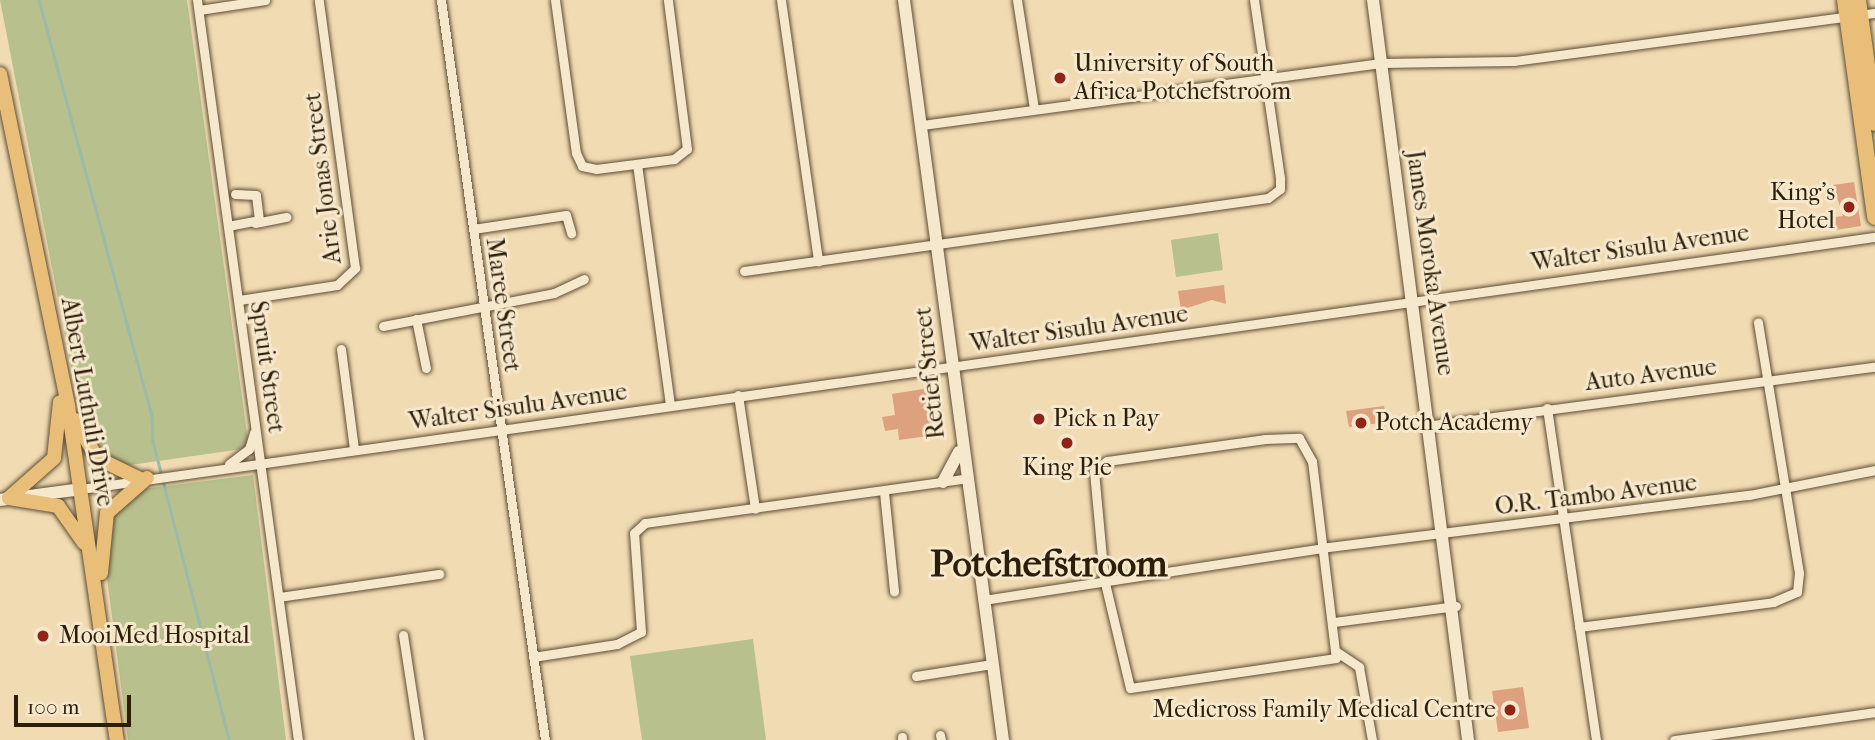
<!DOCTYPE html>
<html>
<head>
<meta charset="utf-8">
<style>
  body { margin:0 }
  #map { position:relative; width:1875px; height:740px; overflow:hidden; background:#f1dbb2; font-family:"IM FELL French Canon",serif }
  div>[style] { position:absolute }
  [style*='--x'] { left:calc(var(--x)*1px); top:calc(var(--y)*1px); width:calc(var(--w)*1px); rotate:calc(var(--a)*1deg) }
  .green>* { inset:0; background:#b8c08d }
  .stream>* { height:2.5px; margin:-1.25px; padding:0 1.25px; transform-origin:1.25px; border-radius:1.25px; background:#9bbba8 }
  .building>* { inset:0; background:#dda180 }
  .roads { filter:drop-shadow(0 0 2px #5e4d34) drop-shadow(0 0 2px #5e4d34) }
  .street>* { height:9px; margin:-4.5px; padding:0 4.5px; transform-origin:4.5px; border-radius:4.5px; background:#f6e8cd }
  .secondary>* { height:12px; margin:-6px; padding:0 6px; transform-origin:6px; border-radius:6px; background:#f6e8cd }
  .primary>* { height:14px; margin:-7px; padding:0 7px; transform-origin:7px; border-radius:7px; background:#e8be79 }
  .highway>* { height:16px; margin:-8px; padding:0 8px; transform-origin:8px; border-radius:8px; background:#e8be79 }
  .dots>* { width:19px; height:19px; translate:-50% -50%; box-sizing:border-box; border:4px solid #f6e8cd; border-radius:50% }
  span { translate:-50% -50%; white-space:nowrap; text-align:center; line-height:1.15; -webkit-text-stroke:6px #f6e8cd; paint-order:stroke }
  .poi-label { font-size:24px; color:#2d1e0a }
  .left { translate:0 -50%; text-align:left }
  .right { translate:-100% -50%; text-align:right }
  .street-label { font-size:24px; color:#2d1e0a }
  .town-label { font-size:38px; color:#2d1e0a; font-weight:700 }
  .scale { position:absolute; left:14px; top:695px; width:117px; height:32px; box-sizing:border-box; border:4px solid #2d1e0a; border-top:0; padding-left:9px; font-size:21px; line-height:24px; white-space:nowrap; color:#2d1e0a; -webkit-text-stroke:5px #f6e8cd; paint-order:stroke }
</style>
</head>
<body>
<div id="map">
  <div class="green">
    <div style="clip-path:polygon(0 0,187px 0,249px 448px,123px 466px,108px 461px,84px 432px)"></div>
    <div style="clip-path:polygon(1218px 233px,1223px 270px,1176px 277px,1171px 240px)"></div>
    <div style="clip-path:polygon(253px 475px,286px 740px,128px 740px,101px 532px,127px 491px)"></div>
    <div style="clip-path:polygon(753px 639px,766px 740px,642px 740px,630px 656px)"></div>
  </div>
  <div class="stream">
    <div style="--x:39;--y:0;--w:430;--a:74.8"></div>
    <div style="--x:152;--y:415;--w:26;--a:88"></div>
    <div style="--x:153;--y:441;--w:309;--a:75.7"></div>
  </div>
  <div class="building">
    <div style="clip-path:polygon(1854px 182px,1861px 226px,1830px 231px,1828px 218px,1843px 216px,1833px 185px)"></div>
    <div style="clip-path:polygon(1224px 285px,1226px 304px,1212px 300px,1181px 310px,1178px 291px)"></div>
    <div style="clip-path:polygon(929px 388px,936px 435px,899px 440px,898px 429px,885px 431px,882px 417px,895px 415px,892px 394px)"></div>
    <div style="clip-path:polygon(1384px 406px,1387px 422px,1349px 427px,1346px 411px)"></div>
    <div style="clip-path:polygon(1523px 687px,1529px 728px,1498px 732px,1492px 691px)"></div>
  </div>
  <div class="roads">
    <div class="street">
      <div style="--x:197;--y:0;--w:747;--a:82.23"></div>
      <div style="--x:441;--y:0;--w:747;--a:82"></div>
      <div style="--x:555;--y:0;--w:154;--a:82.2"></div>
      <div style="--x:576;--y:153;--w:14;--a:65"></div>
      <div style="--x:582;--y:166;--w:14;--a:12"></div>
      <div style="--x:596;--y:169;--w:79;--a:-7.3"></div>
      <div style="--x:674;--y:159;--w:16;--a:-38"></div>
      <div style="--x:687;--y:149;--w:150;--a:-97.3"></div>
      <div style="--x:781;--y:0;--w:264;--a:81.9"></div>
      <div style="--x:1017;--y:0;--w:110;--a:81.1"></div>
      <div style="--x:199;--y:10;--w:67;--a:-8.6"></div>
      <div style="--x:922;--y:125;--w:463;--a:-7.7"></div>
      <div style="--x:1381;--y:63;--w:133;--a:-0.9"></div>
      <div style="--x:1514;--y:61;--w:364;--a:-7.6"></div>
      <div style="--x:637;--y:164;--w:243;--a:82.2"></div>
      <div style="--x:255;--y:223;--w:32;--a:-11"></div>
      <div style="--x:228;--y:226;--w:32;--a:-11"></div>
      <div style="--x:259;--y:220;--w:25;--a:-97"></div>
      <div style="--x:256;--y:195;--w:21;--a:-177"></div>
      <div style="--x:473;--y:229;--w:94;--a:-8.6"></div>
      <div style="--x:566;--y:215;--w:19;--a:74"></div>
      <div style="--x:744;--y:271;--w:529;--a:-7.93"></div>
      <div style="--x:1268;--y:198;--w:15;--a:-37"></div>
      <div style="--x:1280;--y:189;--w:11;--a:-90"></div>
      <div style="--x:1280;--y:178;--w:180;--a:-98.3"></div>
      <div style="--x:239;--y:300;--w:99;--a:-8.7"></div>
      <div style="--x:337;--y:285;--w:25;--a:-43"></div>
      <div style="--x:355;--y:268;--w:270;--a:-97.7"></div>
      <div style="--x:416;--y:319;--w:50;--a:78.5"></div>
      <div style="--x:383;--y:326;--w:174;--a:-10.9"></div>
      <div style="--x:554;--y:293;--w:33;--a:-25"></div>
      <div style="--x:341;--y:349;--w:101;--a:82.6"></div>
      <div style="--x:738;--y:395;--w:115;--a:81.5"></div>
      <div style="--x:1547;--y:408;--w:336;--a:81.6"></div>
      <div style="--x:1432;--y:425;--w:447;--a:-7.5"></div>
      <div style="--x:1265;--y:439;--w:34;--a:-2"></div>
      <div style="--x:1299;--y:438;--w:26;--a:61"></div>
      <div style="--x:1312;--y:461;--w:198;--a:83.1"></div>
      <div style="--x:1336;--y:658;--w:208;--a:171.7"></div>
      <div style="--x:1130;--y:688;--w:112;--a:-103.4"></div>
      <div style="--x:1104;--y:579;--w:108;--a:-95.3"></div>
      <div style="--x:1094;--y:471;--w:16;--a:-38"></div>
      <div style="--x:1107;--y:461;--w:160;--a:-7.9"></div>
      <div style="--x:229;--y:464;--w:25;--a:-37"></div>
      <div style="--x:249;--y:449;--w:17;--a:-73"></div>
      <div style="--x:81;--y:489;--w:1812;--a:-8"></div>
      <div style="--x:884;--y:492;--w:100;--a:84.2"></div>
      <div style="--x:279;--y:597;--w:162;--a:-8.2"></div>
      <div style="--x:983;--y:600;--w:342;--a:-8.7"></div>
      <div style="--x:1321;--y:548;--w:431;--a:-7.1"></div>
      <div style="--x:1749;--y:495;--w:128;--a:-11.2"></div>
      <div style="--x:1334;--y:622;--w:123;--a:-7.5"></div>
      <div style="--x:1579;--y:627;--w:196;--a:-7.3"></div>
      <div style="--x:1773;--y:602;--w:26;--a:-23"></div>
      <div style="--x:1797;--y:592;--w:19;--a:-84"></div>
      <div style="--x:1799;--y:573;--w:254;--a:-99.3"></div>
      <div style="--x:403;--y:635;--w:106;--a:81.3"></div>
      <div style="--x:1337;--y:652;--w:27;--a:34"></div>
      <div style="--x:1359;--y:667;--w:74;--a:79.9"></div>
      <div style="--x:533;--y:657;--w:85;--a:-8.8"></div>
      <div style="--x:617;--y:644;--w:27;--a:-27"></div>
      <div style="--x:641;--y:632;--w:99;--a:-94"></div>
      <div style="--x:634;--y:533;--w:15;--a:-42"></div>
      <div style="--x:645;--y:523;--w:322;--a:-7.9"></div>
      <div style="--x:916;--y:676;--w:77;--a:-9"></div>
      <div style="--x:940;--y:735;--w:5;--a:79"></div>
      <div style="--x:902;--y:737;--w:3;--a:90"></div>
      <div style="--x:1674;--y:740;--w:203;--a:-7.9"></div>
    </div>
    <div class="secondary">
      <div style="--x:904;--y:0;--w:747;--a:82.38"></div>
      <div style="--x:1373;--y:0;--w:746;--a:82.68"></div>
      <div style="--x:943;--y:482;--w:34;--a:-62"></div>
      <div style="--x:0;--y:500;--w:82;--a:-7.7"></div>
    </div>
    <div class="primary">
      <div style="--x:0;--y:74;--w:339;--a:78.4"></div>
      <div style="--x:68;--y:406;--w:338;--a:81.7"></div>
      <div style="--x:75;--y:420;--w:44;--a:59.9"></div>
      <div style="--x:97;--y:458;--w:48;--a:26"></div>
      <div style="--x:9;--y:498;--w:60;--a:-41.6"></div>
      <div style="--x:54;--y:458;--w:56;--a:-83.9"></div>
      <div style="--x:9;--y:498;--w:50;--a:9.3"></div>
      <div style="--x:58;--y:506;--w:45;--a:54.9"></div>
      <div style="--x:101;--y:573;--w:60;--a:-84.3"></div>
      <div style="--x:107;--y:513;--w:53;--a:-41.2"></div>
    </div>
    <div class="highway">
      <div style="--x:1845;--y:0;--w:219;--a:82.1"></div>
      <div style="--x:1858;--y:0;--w:124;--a:82.1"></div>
    </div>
  </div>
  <div class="dots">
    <div style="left:1060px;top:78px;background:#8f2418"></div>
    <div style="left:1849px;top:207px;background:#8f2418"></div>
    <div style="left:1039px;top:419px;background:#8f2418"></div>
    <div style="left:1361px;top:423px;background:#8f2418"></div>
    <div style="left:1067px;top:443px;background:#8f2418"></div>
    <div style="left:43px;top:636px;background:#8f2418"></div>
    <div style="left:1510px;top:710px;background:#8f2418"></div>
  </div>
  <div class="poi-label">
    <span class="left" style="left:1074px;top:78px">University of South<br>Africa Potchefstroom</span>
    <span class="right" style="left:1835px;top:207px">King's<br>Hotel</span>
    <span class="left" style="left:1053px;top:419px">Pick n Pay</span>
    <span class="left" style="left:1375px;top:423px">Potch Academy</span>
    <span style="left:1067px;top:468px">King Pie</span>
    <span class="left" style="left:59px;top:636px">MooiMed Hospital</span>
    <span class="right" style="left:1496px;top:710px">Medicross Family Medical Centre</span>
  </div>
  <div class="street-label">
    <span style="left:323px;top:178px;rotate:-97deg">Arie Jonas Street</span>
    <span style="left:1640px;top:248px;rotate:-8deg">Walter Sisulu Avenue</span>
    <span style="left:1430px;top:263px;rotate:82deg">James Moroka Avenue</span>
    <span style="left:503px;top:305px;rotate:82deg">Maree Street</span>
    <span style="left:1079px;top:329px;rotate:-8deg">Walter Sisulu Avenue</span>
    <span style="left:267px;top:367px;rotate:82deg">Spruit Street</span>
    <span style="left:930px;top:373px;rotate:-96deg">Retief Street</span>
    <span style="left:1651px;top:375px;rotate:-7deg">Auto Avenue</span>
    <span style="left:87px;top:402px;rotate:80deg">Albert Luthuli Drive</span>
    <span style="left:518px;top:407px;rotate:-8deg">Walter Sisulu Avenue</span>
    <span style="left:1596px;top:495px;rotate:-7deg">O.R. Tambo Avenue</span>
  </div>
  <div class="town-label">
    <span style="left:1049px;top:564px">Potchefstroom</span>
  </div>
  <div class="scale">100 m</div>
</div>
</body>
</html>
